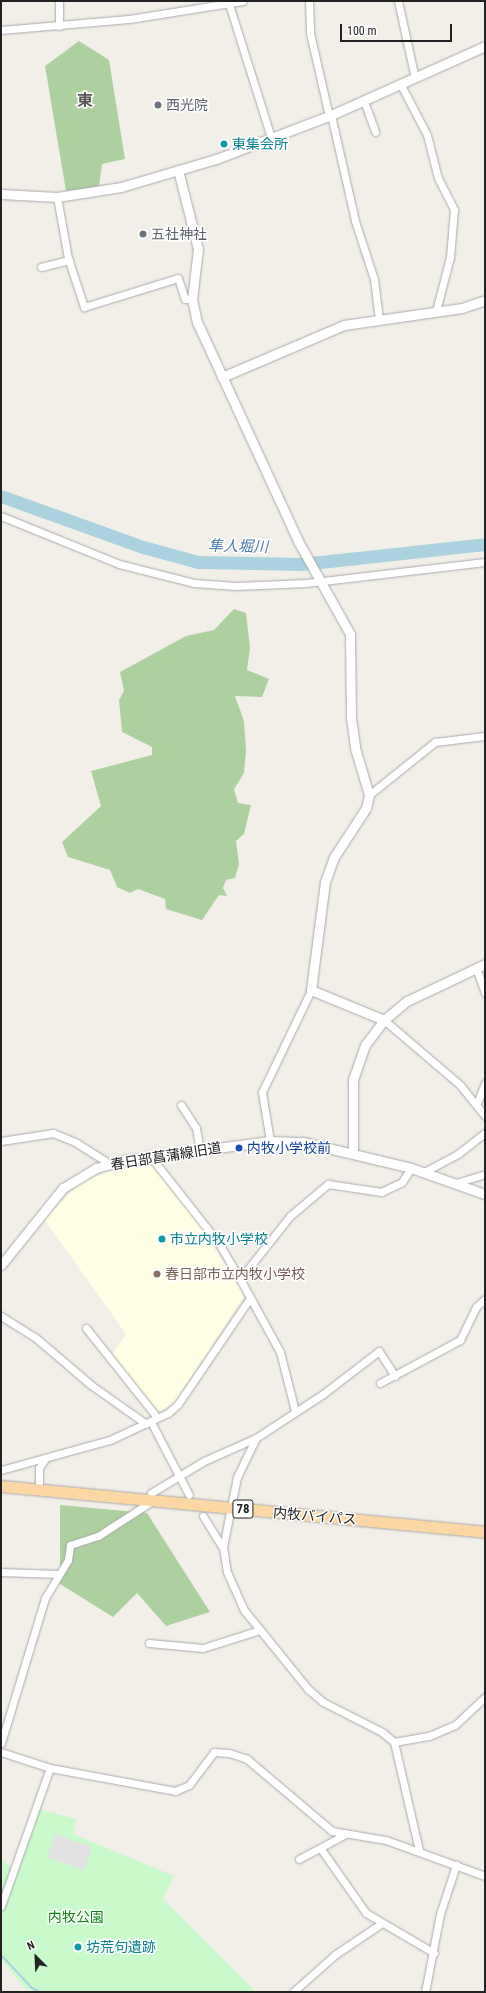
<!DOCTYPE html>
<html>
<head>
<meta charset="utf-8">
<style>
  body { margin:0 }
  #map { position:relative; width:486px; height:1993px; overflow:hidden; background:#f2efe9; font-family:"Roboto Condensed","Noto Sans JP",sans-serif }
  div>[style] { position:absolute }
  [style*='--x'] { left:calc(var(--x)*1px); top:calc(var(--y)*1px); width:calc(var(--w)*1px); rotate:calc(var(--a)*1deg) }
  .education>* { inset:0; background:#ffffe5 }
  .forest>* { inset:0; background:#add19e }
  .park>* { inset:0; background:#c8facc }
  .parking>* { inset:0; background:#e2e2e2 }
  .stream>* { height:2px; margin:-1px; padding:0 1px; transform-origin:1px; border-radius:1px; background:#aad3df }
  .river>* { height:13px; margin:-6.5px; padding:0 6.5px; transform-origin:6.5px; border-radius:6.5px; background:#aad3df }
  .roads { filter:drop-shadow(0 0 1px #a9a9a9) drop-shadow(0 0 1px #a9a9a9) }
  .minor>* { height:7px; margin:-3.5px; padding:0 3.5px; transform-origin:3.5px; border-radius:3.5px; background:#fff }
  .tertiary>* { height:9px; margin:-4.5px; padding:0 4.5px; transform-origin:4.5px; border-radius:4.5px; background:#fff }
  .primary>* { height:11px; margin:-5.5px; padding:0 5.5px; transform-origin:5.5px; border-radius:5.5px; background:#fcd6a4 }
  .dots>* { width:11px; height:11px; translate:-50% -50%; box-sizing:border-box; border:2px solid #fff; border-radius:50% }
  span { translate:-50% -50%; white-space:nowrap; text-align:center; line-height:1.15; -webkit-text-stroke:3px #fff; paint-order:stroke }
  .shield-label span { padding:1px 3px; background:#fff; border:1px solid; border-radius:3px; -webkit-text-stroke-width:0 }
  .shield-label { font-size:13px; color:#222; font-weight:700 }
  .worship-label { font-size:14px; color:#5b616d }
  .left { translate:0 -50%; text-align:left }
  .culture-label { font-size:14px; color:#0d838f }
  .transit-label { font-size:14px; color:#164399 }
  .street-label { font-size:14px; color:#222 }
  .education-label { font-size:14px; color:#785e54 }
  .park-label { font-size:14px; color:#0c8416 }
  .water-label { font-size:15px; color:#4a7aab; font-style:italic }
  .quarter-label { font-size:16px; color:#555; font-weight:700 }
  .frame { position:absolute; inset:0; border:2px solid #222; pointer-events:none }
  .north { position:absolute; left:16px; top:1937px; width:40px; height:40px; -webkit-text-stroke:3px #fff; paint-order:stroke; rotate:336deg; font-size:11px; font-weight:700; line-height:16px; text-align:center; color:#222 }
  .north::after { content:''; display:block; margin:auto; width:14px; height:18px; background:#222; clip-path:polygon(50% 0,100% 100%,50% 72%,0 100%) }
  .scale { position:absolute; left:340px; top:24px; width:112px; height:18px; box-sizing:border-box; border:2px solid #222; border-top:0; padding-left:5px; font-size:12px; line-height:14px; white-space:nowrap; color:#222; -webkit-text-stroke:3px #fff; paint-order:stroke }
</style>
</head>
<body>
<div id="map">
  <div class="education">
    <div style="clip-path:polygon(150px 1162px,198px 1221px,244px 1296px,175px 1401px,159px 1412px,112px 1355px,126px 1334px,44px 1219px,83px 1181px,117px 1169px)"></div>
  </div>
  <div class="forest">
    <div style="clip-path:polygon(79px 41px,109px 60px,125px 159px,102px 164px,99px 187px,66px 191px,45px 66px)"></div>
    <div style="clip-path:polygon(234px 609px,246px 613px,250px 648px,247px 670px,269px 679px,262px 697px,235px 696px,244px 721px,246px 751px,244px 773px,234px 789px,238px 803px,251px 805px,244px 834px,236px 841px,239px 864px,235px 878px,226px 880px,223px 888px,227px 896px,219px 895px,202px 920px,166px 909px,165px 899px,138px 889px,130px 893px,117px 887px,110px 870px,68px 857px,62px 842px,101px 806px,91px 771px,152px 755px,152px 747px,122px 732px,119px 700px,124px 691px,120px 672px,186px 636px,214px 630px)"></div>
    <div style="clip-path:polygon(60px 1505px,147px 1513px,210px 1612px,166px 1626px,137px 1593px,113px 1617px,60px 1584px)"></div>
  </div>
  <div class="park">
    <div style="clip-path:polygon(38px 1809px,76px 1819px,73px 1834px,174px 1876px,163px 1899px,256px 1992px,34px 1992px,25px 1988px,1px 1959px,1px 1859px,14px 1869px)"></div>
  </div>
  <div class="parking">
    <div style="clip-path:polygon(55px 1834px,92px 1847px,84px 1870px,47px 1858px)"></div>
  </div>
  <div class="stream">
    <div style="--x:1;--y:1955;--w:45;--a:46.8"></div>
    <div style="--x:32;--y:1988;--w:9;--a:27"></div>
  </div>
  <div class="river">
    <div style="--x:1;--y:496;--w:151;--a:19.8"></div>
    <div style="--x:143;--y:547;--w:57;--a:15.3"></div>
    <div style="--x:198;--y:562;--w:104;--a:1.1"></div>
    <div style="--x:302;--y:564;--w:184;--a:-6.2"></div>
  </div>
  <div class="roads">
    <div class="minor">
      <div style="--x:228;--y:1;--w:143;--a:72.5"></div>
      <div style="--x:309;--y:1;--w:32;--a:88"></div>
      <div style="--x:310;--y:33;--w:85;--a:77.1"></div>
      <div style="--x:398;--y:1;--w:79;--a:77.6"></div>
      <div style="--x:59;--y:26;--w:25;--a:-90"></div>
      <div style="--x:1;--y:30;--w:128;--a:-4.9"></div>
      <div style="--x:129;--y:19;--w:115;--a:-9"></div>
      <div style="--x:401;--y:85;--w:56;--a:62.5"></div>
      <div style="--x:427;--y:135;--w:44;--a:75.7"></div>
      <div style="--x:438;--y:178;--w:36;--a:63"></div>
      <div style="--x:454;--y:210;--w:47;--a:94.9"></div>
      <div style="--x:450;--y:257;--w:56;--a:104.5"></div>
      <div style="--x:364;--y:101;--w:33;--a:70"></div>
      <div style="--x:331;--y:115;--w:109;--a:77.2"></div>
      <div style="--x:355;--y:221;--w:61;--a:71.9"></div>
      <div style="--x:374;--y:279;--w:40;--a:82.9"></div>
      <div style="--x:57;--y:197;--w:62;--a:79.8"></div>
      <div style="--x:68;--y:258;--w:52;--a:71.9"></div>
      <div style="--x:84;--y:307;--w:98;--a:-17.1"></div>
      <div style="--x:178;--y:278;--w:22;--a:72"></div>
      <div style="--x:185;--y:299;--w:7;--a:0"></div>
      <div style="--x:41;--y:267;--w:29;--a:-14"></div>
      <div style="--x:1;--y:516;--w:127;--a:22.1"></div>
      <div style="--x:119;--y:564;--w:77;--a:14.2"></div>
      <div style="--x:194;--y:583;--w:42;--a:4.1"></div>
      <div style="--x:236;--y:586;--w:70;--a:-2.5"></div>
      <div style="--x:306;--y:583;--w:180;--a:-6.7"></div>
      <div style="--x:369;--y:795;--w:85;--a:-38.8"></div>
      <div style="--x:435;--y:742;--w:50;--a:-6.8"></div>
      <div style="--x:476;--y:968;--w:27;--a:70"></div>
      <div style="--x:384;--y:1020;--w:100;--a:40.5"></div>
      <div style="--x:460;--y:1085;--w:40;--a:51"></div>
      <div style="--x:477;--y:1103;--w:22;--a:-68"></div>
      <div style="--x:181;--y:1105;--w:27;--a:57"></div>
      <div style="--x:196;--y:1128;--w:22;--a:80"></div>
      <div style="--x:1;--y:1141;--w:53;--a:-8.7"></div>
      <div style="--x:53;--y:1133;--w:24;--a:22"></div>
      <div style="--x:75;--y:1142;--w:39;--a:32"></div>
      <div style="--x:270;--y:1141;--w:50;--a:-99.3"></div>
      <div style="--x:262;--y:1092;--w:113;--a:-64.3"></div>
      <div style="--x:150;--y:1156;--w:110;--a:51.7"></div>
      <div style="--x:218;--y:1242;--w:43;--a:59.3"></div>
      <div style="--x:240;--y:1279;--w:83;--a:61.3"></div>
      <div style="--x:280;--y:1352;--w:61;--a:75.7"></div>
      <div style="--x:424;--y:1172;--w:40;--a:-28"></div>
      <div style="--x:459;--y:1153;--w:33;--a:-38"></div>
      <div style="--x:456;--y:1183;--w:30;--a:-17"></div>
      <div style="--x:240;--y:1279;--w:80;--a:-51.6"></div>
      <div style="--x:290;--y:1216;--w:50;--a:-40.1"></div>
      <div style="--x:328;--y:1184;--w:54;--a:8.6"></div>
      <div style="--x:381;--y:1192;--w:23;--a:-25"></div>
      <div style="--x:402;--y:1182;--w:17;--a:-57"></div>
      <div style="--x:1;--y:1316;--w:41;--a:32.2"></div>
      <div style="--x:36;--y:1338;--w:72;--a:40.5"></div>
      <div style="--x:91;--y:1385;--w:67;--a:35.3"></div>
      <div style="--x:86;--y:1328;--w:112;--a:51.5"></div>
      <div style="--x:395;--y:1376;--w:30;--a:-123"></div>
      <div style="--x:379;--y:1351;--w:71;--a:142.5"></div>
      <div style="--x:323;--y:1394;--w:80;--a:146.7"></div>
      <div style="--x:256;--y:1438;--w:43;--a:116"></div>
      <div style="--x:237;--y:1477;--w:71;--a:101.3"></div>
      <div style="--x:223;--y:1547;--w:25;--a:81"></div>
      <div style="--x:227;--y:1572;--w:42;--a:65.9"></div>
      <div style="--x:244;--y:1610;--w:102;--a:51"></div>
      <div style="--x:308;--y:1689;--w:20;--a:41"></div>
      <div style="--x:323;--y:1702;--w:66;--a:27"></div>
      <div style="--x:382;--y:1732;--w:16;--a:40"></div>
      <div style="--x:394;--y:1742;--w:111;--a:77"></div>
      <div style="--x:380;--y:1383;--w:91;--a:-28.3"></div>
      <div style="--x:460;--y:1340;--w:37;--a:-64"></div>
      <div style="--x:476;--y:1307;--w:12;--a:-42"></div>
      <div style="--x:151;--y:1422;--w:82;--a:62.5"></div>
      <div style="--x:1;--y:1470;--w:113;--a:-15.4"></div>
      <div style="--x:110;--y:1440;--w:64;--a:-25"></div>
      <div style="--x:168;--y:1413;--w:13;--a:-42"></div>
      <div style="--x:178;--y:1404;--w:128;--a:-55.8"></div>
      <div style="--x:39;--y:1490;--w:22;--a:-90"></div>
      <div style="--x:39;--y:1468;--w:11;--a:-56"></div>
      <div style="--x:151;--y:1493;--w:62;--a:-31.1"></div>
      <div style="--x:204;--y:1461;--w:57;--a:-23.9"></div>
      <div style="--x:203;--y:1516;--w:36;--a:58"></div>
      <div style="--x:1;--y:1572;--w:56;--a:2"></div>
      <div style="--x:149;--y:1643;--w:54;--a:5.3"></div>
      <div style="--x:203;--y:1648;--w:60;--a:-17.5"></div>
      <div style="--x:394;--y:1742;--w:36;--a:-10"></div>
      <div style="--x:429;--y:1736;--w:28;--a:-23"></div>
      <div style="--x:455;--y:1725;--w:41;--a:-43"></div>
      <div style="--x:1;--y:1743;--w:152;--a:-73.1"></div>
      <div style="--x:45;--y:1598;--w:44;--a:-58.8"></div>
      <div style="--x:68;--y:1560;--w:15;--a:-82"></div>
      <div style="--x:70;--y:1545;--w:29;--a:-18"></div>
      <div style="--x:98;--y:1536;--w:64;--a:-32.9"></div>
      <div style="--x:1;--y:1752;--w:52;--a:18.1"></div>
      <div style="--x:50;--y:1768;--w:127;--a:10.4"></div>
      <div style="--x:175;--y:1791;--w:15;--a:-23"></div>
      <div style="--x:189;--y:1785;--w:41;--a:-52.9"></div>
      <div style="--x:214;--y:1752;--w:15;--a:4"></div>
      <div style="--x:229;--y:1753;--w:19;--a:18"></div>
      <div style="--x:247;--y:1759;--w:111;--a:40.3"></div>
      <div style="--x:332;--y:1831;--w:55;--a:9.5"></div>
      <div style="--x:386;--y:1840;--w:105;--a:20"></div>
      <div style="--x:321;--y:1849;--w:78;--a:54.9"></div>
      <div style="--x:366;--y:1913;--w:79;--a:30.5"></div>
      <div style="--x:299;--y:1859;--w:51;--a:-28.1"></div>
      <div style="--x:1;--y:1906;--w:146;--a:-70.5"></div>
      <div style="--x:293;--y:1992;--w:57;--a:-41.5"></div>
      <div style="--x:336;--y:1954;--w:55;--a:-34"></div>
      <div style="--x:425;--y:1992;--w:79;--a:-79.1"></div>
      <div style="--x:440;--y:1914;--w:52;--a:-71.9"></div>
    </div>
    <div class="tertiary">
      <div style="--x:178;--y:170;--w:81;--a:75.8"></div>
      <div style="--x:198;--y:249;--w:50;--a:96.8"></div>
      <div style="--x:192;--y:299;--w:24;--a:78"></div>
      <div style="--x:197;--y:322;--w:241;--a:65.2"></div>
      <div style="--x:298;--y:541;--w:107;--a:60.8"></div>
      <div style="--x:350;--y:634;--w:84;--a:89.3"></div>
      <div style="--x:351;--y:718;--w:30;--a:82"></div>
      <div style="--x:355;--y:748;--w:49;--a:73.4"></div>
      <div style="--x:369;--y:795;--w:13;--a:103"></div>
      <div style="--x:366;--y:808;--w:59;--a:123.1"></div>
      <div style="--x:334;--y:857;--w:27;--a:110"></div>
      <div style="--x:325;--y:882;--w:109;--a:97.4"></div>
      <div style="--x:311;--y:990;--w:79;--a:22.3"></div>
      <div style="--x:384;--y:1020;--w:31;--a:127"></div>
      <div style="--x:365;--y:1045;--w:36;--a:109"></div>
      <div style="--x:353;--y:1079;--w:73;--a:90"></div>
      <div style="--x:1;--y:194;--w:56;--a:3.1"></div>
      <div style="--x:57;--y:197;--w:65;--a:-8.9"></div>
      <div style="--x:121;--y:187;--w:99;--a:-16.4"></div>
      <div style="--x:216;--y:159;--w:123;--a:-20.9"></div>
      <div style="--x:331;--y:115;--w:169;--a:-24.1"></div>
      <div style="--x:222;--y:377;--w:133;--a:-23.1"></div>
      <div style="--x:344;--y:325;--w:119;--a:-8.2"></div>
      <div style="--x:462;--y:308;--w:24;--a:-19"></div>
      <div style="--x:384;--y:1020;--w:30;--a:-40"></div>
      <div style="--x:407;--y:1001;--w:86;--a:-25.4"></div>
      <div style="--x:1;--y:1265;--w:99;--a:-51.2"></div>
      <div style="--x:63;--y:1188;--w:39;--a:-31"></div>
      <div style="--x:96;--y:1168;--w:31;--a:-15"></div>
      <div style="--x:126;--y:1160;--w:145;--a:-7.5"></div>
      <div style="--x:270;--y:1141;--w:33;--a:2"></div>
      <div style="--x:303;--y:1142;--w:111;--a:13.5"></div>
      <div style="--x:411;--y:1168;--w:78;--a:19.4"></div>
    </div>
    <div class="primary">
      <div style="--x:1;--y:1486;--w:486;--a:5.4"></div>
    </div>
  </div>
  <div class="dots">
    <div style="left:158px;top:105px;background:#6b7280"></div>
    <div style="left:224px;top:144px;background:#0f9aa8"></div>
    <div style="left:143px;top:234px;background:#6b7280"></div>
    <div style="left:239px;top:1148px;background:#1a4fb4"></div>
    <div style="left:162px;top:1239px;background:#0f9aa8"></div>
    <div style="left:157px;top:1274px;background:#8d6e63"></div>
    <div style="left:78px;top:1947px;background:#0f9aa8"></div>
  </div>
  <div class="shield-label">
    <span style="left:243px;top:1509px">78</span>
  </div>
  <div class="worship-label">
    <span class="left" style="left:166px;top:105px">西光院</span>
    <span class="left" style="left:151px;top:234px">五社神社</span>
  </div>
  <div class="culture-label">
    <span class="left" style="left:232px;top:144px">東集会所</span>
    <span class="left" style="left:170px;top:1239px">市立内牧小学校</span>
    <span class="left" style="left:86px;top:1947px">坊荒句遺跡</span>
  </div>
  <div class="transit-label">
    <span class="left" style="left:247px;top:1148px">内牧小学校前</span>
  </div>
  <div class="street-label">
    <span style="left:166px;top:1156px;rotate:-9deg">春日部菖蒲線旧道</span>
    <span style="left:315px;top:1516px;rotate:5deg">内牧バイパス</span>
  </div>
  <div class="education-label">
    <span class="left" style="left:165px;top:1274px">春日部市立内牧小学校</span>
  </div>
  <div class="park-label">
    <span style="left:76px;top:1917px">内牧公園</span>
  </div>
  <div class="water-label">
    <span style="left:238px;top:547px;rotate:1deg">隼人堀川</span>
  </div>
  <div class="quarter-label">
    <span style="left:85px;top:101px">東</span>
  </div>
  <div class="frame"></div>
  <div class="north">N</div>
  <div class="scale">100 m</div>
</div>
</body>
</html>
